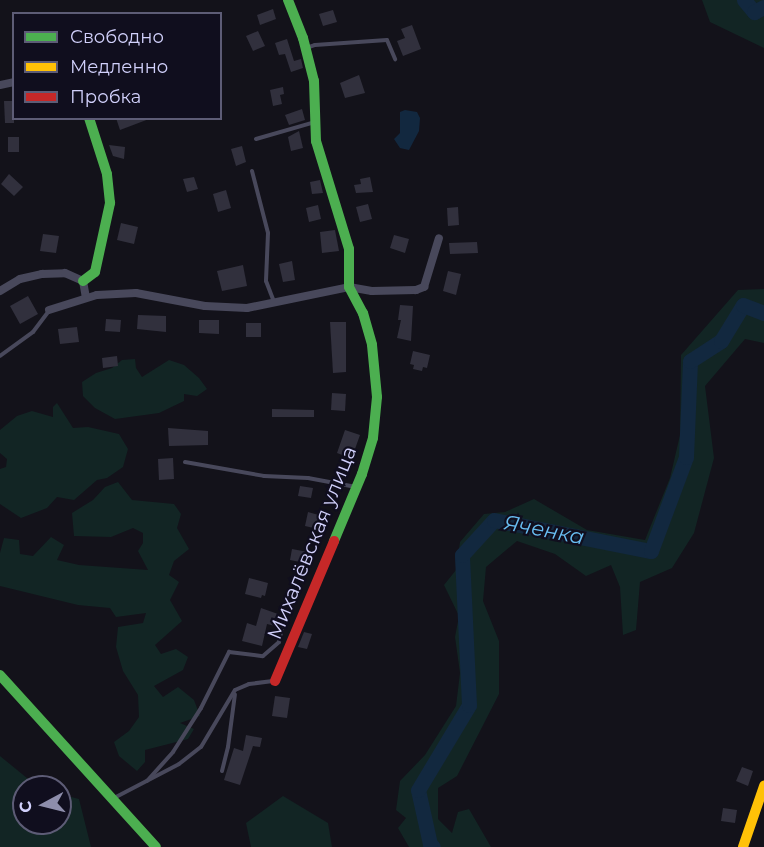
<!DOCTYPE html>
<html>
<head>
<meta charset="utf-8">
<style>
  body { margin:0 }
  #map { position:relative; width:764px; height:847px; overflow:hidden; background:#13121a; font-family:Montserrat,sans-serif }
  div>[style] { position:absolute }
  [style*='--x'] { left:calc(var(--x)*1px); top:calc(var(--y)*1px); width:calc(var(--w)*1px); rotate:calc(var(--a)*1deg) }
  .green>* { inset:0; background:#122524 }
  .water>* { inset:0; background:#12283f }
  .river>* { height:15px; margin:-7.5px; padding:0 7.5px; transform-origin:7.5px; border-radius:7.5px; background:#12283f }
  .building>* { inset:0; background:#31303d }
  .lane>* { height:4px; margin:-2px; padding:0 2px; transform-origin:2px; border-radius:2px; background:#48485b }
  .street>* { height:8px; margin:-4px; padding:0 4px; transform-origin:4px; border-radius:4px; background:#48485b }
  .fast>* { height:10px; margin:-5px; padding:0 5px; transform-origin:5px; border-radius:5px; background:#4caf50 }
  .slow>* { height:10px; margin:-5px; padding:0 5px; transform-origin:5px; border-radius:5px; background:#ffc107 }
  .jam>* { height:10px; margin:-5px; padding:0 5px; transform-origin:5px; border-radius:5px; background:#c62828 }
  span { translate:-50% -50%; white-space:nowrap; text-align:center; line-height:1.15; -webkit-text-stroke:4.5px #100e1e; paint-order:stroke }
  .street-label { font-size:20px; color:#d1d0fb }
  .water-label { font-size:21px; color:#68bdf1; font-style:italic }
  .legend { position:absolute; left:12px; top:12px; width:210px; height:108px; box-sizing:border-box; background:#100e1e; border:2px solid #5d5c76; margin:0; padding:8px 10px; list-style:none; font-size:18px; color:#d1d0fb }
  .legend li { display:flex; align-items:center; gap:12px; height:30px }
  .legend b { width:30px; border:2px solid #5d5c76 }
  .north { position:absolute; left:12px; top:775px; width:60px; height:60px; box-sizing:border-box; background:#100e1e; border:2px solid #5d5c76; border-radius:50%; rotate:263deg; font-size:16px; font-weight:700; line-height:24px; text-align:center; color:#d1d0fb }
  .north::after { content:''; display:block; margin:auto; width:21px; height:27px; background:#8e8eac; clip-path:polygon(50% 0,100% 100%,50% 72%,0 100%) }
</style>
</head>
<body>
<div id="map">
  <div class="green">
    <div style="clip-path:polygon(702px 0,764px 0,764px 48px,710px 22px)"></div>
    <div style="clip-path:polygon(764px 289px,764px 343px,745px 339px,705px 386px,714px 458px,694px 533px,672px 568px,640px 582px,636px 630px,623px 635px,620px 587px,611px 565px,586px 576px,555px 554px,517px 541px,486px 567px,483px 601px,499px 641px,499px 694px,457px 776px,438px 788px,438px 819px,452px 833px,458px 812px,469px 809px,491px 847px,409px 847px,398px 828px,406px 818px,396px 810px,400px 781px,425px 755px,456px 706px,460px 673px,455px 637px,459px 616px,444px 585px,456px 570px,460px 542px,484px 514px,505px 512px,534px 499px,587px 530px,645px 540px,670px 478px,680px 435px,681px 355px,738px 290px)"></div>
    <div style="clip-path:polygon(135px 359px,136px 368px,142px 377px,169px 360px,184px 365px,199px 378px,207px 389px,197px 396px,184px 394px,184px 401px,159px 413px,115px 419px,95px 408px,83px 396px,82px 382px,96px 373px,112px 368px,122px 360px)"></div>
    <div style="clip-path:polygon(57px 403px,73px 428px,88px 427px,119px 434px,128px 449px,123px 467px,107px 478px,97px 480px,74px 500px,57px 497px,47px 508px,21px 518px,0 504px,0 469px,6px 467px,7px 459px,0 453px,0 430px,17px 416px,32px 411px,53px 417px,53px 407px)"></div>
    <div style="clip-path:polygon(118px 482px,132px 500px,174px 504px,181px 514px,177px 528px,189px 549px,174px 561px,169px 575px,179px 582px,170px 600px,182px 621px,155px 645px,161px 654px,176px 649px,188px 657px,183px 670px,154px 686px,163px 697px,178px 687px,194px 700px,200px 716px,180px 723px,194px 729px,188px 739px,145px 750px,145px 762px,137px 771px,119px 756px,114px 742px,129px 731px,139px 717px,138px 695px,123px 671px,116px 647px,118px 627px,143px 623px,146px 613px,116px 617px,110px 608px,78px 605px,0 586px,0 553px,4px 538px,19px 540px,20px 554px,33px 556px,51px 537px,64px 545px,57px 560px,79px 565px,148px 570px,138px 551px,143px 543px,143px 533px,133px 528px,111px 537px,74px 536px,72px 513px,93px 500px,105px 487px)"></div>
    <div style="clip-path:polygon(0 756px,38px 787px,24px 787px,24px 823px,60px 823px,60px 794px,79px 799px,91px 847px,0 847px)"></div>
    <div style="clip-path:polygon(283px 796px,328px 823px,332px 847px,251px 847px,246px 823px)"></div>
  </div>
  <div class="water">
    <div style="clip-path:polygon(405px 110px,417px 112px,420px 118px,419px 131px,409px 150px,400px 148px,394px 139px,400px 133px,400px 112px)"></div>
  </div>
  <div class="river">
    <div style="--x:744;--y:0;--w:16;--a:50"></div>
    <div style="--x:754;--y:12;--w:11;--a:-27"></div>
    <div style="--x:433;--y:847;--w:4;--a:-135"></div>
    <div style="--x:430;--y:844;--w:55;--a:-102.5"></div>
    <div style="--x:418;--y:790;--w:99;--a:-59"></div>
    <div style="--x:469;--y:705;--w:150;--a:-92.7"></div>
    <div style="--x:462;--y:555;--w:47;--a:-47.6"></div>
    <div style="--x:494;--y:520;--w:160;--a:11.2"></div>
    <div style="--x:651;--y:551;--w:100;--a:-69.6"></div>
    <div style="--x:686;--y:457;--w:96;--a:-87.6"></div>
    <div style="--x:690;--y:361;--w:37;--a:-33"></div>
    <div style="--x:721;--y:341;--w:42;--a:-58.6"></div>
    <div style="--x:743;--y:305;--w:22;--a:21"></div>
  </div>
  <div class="building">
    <div style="clip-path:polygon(273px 9px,276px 19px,260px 25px,257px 15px)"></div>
    <div style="clip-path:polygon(333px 10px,337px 22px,323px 26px,319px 14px)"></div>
    <div style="clip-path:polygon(412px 25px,421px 49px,403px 56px,397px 41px,405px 38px,401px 29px)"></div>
    <div style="clip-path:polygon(258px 31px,265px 46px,253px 51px,246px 36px)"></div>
    <div style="clip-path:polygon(287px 39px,294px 61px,301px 59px,303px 68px,291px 72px,285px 54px,279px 55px,275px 43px)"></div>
    <div style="clip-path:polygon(359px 75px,365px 93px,345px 98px,340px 83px)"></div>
    <div style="clip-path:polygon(283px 87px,284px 94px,280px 95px,282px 104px,273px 106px,270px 90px)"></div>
    <div style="clip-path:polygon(4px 101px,14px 101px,14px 123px,5px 123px)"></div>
    <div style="clip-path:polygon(302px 109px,305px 120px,289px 125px,285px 115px)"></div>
    <div style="clip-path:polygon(116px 118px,148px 118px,149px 119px,120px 130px)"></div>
    <div style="clip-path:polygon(299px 131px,303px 148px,291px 151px,288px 137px)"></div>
    <div style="clip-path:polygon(8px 137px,19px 137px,19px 152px,8px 152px)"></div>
    <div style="clip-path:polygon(109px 145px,125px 147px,124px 159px,113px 156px)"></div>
    <div style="clip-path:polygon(242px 146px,246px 162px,236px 166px,231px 149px)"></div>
    <div style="clip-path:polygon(9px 174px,23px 187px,14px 196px,1px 184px)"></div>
    <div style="clip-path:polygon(194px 177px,198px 189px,187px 192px,183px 179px)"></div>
    <div style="clip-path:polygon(370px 177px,373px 192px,356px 193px,354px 185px,361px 184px,360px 179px)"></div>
    <div style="clip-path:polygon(320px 180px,323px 193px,312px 194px,310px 182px)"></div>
    <div style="clip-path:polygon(226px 190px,231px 208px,218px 212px,213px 194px)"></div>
    <div style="clip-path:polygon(368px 204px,372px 219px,360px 222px,356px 207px)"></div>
    <div style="clip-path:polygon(318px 205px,321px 219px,309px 222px,306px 208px)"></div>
    <div style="clip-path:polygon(458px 207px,459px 225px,448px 226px,447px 208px)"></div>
    <div style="clip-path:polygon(121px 223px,138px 227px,134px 244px,117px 240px)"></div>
    <div style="clip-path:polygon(335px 230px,339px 251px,322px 253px,320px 232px)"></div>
    <div style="clip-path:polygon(43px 234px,59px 236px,56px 253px,40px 251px)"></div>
    <div style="clip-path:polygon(394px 235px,409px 239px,405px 253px,390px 248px)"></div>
    <div style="clip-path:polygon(477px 242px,478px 253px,450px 254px,449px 243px)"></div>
    <div style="clip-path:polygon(292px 261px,295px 280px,283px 282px,279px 264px)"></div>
    <div style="clip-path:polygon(243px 265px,247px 286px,222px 291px,217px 271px)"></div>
    <div style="clip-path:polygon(448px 271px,461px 274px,456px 295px,443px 291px)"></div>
    <div style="clip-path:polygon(28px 296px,38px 314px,20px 324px,10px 306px)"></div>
    <div style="clip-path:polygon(400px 305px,413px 306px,411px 341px,397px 338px,401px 320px,398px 320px)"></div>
    <div style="clip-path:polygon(138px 315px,166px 316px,166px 332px,137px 329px)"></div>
    <div style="clip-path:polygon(106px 319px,121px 320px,120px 332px,105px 331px)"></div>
    <div style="clip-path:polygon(199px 320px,219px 320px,219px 334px,199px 333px)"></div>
    <div style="clip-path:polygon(330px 322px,346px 322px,346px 372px,333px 373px)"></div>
    <div style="clip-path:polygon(246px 323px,261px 323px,261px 337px,246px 337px)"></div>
    <div style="clip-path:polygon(77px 327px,79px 342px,60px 344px,58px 329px)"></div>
    <div style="clip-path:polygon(413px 351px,430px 355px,427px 368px,423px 367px,422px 371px,413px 369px,414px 365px,410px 364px)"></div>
    <div style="clip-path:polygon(117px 356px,118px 366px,103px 368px,102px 358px)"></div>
    <div style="clip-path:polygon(332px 393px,346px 394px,345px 411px,331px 410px)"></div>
    <div style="clip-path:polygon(272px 409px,314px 410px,314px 417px,272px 417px)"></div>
    <div style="clip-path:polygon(168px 428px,208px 431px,208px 445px,169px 446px)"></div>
    <div style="clip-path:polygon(345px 430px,360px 435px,355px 449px,348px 447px,345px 456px,337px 453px)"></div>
    <div style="clip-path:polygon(173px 458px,174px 479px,159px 480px,158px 459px)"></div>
    <div style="clip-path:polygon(300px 486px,313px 488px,311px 498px,298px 496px)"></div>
    <div style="clip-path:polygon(308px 512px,322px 516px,318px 529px,305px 526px)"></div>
    <div style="clip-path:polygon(292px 549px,308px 552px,305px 563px,290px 560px)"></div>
    <div style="clip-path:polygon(249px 578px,268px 583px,265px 596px,262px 595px,261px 598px,245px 594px)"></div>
    <div style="clip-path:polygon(261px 608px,278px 614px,275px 626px,267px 624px,262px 646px,242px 641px,247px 623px,256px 626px)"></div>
    <div style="clip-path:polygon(304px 632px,312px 634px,307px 649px,298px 647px)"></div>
    <div style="clip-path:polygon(275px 696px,290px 698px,287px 718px,272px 716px)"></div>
    <div style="clip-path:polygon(246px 735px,262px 738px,260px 747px,253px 746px,240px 785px,224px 780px,234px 748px,243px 751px)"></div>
    <div style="clip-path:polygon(742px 767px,753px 771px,748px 786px,736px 781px)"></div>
    <div style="clip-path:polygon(723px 808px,737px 810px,735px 823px,721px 821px)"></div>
  </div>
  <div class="lane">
    <div style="--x:306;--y:48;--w:9;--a:-18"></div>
    <div style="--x:315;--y:45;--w:72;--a:-4"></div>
    <div style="--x:387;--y:40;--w:21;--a:67"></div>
    <div style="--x:256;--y:139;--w:61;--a:-16.1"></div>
    <div style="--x:252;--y:171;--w:64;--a:75.5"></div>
    <div style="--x:268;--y:233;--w:48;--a:92.4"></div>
    <div style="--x:266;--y:281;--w:22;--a:69"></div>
    <div style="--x:0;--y:356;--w:41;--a:-36"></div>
    <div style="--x:33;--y:332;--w:26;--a:-53"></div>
    <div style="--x:185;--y:462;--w:80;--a:10"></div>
    <div style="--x:264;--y:476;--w:44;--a:2.6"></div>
    <div style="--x:308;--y:478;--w:49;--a:10.6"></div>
    <div style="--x:222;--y:771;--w:25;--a:-76"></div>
    <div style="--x:228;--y:747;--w:53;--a:-82.5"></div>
    <div style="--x:147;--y:781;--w:39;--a:-48"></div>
    <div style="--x:173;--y:752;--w:52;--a:-57.5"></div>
    <div style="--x:201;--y:708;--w:63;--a:-63.4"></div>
    <div style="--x:229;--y:652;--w:34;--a:7"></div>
    <div style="--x:263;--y:656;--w:21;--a:-41"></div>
    <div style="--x:279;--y:642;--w:25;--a:-78"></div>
    <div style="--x:114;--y:798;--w:73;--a:-27.6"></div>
    <div style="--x:179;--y:764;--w:28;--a:-38"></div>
    <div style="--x:201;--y:747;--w:66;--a:-59.2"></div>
    <div style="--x:235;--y:690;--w:15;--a:-23"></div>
    <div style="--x:249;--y:684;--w:26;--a:-7"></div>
  </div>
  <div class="street">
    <div style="--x:0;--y:85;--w:14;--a:-12"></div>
    <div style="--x:0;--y:291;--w:23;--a:-31"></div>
    <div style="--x:20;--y:279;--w:23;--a:-13"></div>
    <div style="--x:42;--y:274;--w:23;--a:-2"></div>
    <div style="--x:65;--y:273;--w:20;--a:24"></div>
    <div style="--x:83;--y:281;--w:17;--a:80"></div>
    <div style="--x:49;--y:310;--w:50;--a:-17.4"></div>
    <div style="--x:97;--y:295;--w:39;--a:-3"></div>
    <div style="--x:136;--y:293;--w:70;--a:10.7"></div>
    <div style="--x:205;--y:306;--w:42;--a:2.7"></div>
    <div style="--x:247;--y:308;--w:104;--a:-11.6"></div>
    <div style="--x:349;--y:287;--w:23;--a:10"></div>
    <div style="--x:372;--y:291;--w:44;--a:-1.3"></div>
    <div style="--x:416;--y:290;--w:9;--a:-21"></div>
    <div style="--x:424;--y:287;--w:51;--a:-73"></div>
  </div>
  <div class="fast">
    <div style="--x:288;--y:0;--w:41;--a:68.5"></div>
    <div style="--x:303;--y:38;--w:44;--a:75.7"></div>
    <div style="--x:314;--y:81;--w:60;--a:88.1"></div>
    <div style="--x:316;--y:141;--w:113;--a:73"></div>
    <div style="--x:349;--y:249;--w:38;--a:90"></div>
    <div style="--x:349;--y:287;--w:30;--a:62"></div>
    <div style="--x:363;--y:313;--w:33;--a:74"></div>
    <div style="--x:372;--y:345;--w:52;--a:84.5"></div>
    <div style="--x:377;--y:397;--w:41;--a:95.6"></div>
    <div style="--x:373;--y:438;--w:38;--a:107"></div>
    <div style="--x:362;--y:474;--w:73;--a:112.7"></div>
    <div style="--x:83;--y:281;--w:15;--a:-37"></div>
    <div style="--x:95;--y:272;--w:71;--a:-77.7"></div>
    <div style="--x:110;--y:203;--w:29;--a:-96"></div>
    <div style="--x:107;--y:174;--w:59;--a:-107.8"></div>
    <div style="--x:0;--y:675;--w:232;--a:47.8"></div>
  </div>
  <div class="slow">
    <div style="--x:743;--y:847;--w:65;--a:-71"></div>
  </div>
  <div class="jam">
    <div style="--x:275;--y:681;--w:152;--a:-67.1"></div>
  </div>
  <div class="street-label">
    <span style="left:312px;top:543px;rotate:-68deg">Михалёвская улица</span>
  </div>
  <div class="water-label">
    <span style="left:544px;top:530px;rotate:11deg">Яченка</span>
  </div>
  <ul class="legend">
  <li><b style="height:8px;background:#4caf50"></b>Свободно</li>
  <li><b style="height:8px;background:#ffc107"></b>Медленно</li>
  <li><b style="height:8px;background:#c62828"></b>Пробка</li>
  </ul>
  <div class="north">С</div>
</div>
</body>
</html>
